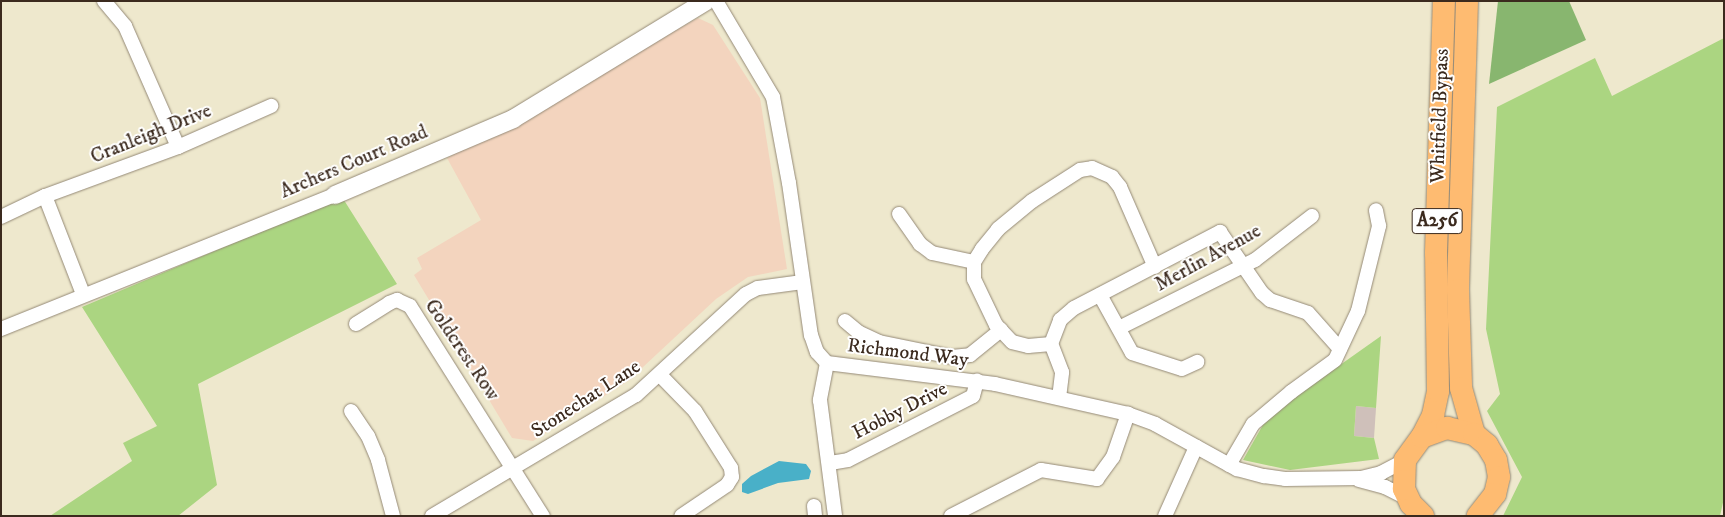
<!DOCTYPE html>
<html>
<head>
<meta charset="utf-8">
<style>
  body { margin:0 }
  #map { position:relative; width:1725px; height:517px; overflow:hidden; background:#eee8cd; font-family:"IM FELL DW Pica",serif }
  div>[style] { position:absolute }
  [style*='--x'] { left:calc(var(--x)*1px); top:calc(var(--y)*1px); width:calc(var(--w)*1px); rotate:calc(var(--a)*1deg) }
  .built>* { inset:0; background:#f3d4be }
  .industrial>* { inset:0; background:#cfc0ba }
  .green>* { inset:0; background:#abd581 }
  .forest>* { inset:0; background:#88b66f }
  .water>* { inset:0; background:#49b0c8 }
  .roads { filter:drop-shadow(0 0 1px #948976) drop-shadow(0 0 1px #948976) }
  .minor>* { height:14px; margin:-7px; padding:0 7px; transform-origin:7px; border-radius:7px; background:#fff }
  .tertiary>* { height:18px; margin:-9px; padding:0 9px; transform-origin:9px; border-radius:9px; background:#fff }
  .trunk>* { height:22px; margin:-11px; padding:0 11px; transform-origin:11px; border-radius:11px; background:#febb71 }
  span { translate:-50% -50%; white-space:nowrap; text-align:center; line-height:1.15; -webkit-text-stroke:4px #fff; paint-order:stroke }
  .shield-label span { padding:1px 4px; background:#fff; border:1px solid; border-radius:4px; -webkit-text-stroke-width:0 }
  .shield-label { font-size:19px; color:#3b2a1e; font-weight:700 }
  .street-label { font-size:20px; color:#3b2a1e }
  .frame { position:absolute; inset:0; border:2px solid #3b2a1e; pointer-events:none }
</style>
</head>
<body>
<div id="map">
  <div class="built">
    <div style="clip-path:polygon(698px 18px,713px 25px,760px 98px,787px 269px,748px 277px,716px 299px,628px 381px,533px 441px,512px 438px,414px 275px,422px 269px,417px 258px,481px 220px,447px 158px)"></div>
  </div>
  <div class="industrial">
    <div style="clip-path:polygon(1356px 406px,1376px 408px,1374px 438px,1354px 436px)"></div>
  </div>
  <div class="green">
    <div style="clip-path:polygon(1724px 38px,1724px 498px,1720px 516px,1503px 516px,1522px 477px,1487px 411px,1500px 394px,1486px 329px,1497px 107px,1595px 58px,1612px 96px)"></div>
    <div style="clip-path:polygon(342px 197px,397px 284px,198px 384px,217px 485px,178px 516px,50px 516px,132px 461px,123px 443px,157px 426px,82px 307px)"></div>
    <div style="clip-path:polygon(1381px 336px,1376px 408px,1356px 406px,1354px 436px,1374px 438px,1379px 459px,1290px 470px,1243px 460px,1268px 416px)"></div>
  </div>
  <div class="forest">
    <div style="clip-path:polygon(1498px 1px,1569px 1px,1586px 40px,1489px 84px)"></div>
  </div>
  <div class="water">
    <div style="clip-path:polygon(779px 461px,806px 464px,811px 471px,809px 479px,778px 483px,748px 494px,742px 492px,742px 484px,751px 476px)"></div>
  </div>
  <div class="roads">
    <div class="minor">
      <div style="--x:104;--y:1;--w:33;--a:50"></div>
      <div style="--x:125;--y:26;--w:132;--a:66.3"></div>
      <div style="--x:716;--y:1;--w:112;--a:59.3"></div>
      <div style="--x:773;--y:97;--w:87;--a:79.5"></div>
      <div style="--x:789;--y:183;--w:154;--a:81.8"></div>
      <div style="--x:811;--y:335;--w:18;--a:71"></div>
      <div style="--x:817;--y:352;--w:15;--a:48"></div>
      <div style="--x:827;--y:363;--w:169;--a:7.1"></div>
      <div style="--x:995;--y:384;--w:136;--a:12.7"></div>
      <div style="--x:1128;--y:414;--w:29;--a:20"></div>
      <div style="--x:1155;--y:424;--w:94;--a:28.8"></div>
      <div style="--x:1237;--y:469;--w:28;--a:15"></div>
      <div style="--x:1264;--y:476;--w:21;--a:8"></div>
      <div style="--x:1285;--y:479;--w:76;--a:-0.8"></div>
      <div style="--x:1361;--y:478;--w:21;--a:-14"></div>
      <div style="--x:1381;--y:473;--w:27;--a:-28"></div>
      <div style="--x:45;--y:196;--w:105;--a:68.8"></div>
      <div style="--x:899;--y:214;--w:37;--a:55"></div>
      <div style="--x:920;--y:244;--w:15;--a:37"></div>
      <div style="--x:932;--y:253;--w:43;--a:12.1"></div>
      <div style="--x:1;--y:217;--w:49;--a:-25.5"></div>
      <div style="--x:45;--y:196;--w:142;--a:-20.2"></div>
      <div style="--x:178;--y:147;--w:102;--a:-23.8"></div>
      <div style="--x:1100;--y:295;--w:66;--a:61.1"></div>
      <div style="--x:1132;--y:353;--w:52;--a:17.7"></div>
      <div style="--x:1182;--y:369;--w:17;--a:-25"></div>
      <div style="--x:845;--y:321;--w:17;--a:40"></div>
      <div style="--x:858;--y:332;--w:23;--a:25"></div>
      <div style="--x:879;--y:342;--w:75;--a:11.6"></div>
      <div style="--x:952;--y:357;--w:18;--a:-6"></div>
      <div style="--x:970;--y:355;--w:40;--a:-39"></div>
      <div style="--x:356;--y:324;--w:39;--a:-32"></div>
      <div style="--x:389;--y:303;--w:9;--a:-21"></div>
      <div style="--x:397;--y:300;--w:14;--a:25"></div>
      <div style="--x:410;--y:306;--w:249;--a:57.7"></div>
      <div style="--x:1119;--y:328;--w:152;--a:-26.6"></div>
      <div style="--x:1255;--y:260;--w:72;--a:-37.7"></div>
      <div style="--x:1;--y:329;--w:360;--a:-21.9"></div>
      <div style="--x:1051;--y:344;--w:23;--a:175"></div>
      <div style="--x:1028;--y:346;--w:16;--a:-166"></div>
      <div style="--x:1012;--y:342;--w:23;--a:-133"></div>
      <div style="--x:996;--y:325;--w:51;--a:-115.6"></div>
      <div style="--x:974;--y:279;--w:17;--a:-90"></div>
      <div style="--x:974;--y:262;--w:15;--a:-58"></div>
      <div style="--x:982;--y:249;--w:26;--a:-51"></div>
      <div style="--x:998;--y:229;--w:44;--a:-39.5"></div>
      <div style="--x:1032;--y:201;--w:57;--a:-32.9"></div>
      <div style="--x:1080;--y:170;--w:12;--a:-9"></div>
      <div style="--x:1092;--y:168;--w:22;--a:24"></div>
      <div style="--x:1112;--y:177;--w:13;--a:51"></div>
      <div style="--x:1120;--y:187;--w:87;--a:66.4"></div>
      <div style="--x:827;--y:363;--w:38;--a:101"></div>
      <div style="--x:820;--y:400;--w:117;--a:82.6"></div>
      <div style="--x:660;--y:375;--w:50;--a:45.8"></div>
      <div style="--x:695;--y:411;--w:67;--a:57.7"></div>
      <div style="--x:731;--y:468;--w:9;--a:84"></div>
      <div style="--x:732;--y:477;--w:9;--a:122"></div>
      <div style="--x:727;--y:485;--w:55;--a:146"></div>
      <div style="--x:1059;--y:398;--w:26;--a:-83"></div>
      <div style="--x:1062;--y:372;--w:30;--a:-111"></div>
      <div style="--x:1051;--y:344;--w:26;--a:-69"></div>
      <div style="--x:1060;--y:320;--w:18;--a:-41"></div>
      <div style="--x:1074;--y:308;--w:165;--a:-27.5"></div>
      <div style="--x:1220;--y:232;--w:74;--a:55.5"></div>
      <div style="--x:1262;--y:293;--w:11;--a:41"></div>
      <div style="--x:1270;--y:300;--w:40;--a:18.9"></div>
      <div style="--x:1308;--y:313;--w:48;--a:48.4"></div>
      <div style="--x:351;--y:411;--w:30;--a:56"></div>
      <div style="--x:368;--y:436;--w:26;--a:67"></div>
      <div style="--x:378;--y:460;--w:58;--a:75"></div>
      <div style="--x:830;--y:463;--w:18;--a:-9"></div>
      <div style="--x:848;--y:460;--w:140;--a:-27.1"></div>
      <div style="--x:973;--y:396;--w:16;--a:-75"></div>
      <div style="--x:1229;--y:465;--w:48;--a:-59.7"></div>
      <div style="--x:1253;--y:424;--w:50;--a:-40.1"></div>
      <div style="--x:1291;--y:392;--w:54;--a:-36"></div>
      <div style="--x:1335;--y:360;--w:54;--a:-64.9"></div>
      <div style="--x:1358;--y:311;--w:88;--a:-76.1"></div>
      <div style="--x:1379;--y:226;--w:16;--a:-101"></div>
      <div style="--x:1359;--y:480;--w:27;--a:15"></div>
      <div style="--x:1385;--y:487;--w:25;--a:27"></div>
      <div style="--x:814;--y:506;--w:10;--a:84"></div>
      <div style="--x:432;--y:516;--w:237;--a:-30.7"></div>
      <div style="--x:636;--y:395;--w:149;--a:-42.6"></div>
      <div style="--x:746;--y:294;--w:13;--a:-27"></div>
      <div style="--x:758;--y:288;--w:45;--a:-7.6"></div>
      <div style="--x:951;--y:516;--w:101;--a:-27.1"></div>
      <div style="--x:1041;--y:470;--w:57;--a:9.1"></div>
      <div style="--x:1097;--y:479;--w:27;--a:-54"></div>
      <div style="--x:1113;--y:457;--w:46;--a:-70.8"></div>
      <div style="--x:1165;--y:516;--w:76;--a:-65.8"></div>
    </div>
    <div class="tertiary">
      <div style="--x:335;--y:195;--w:194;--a:-23.1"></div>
      <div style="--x:513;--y:119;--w:226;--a:-31.4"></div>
    </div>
    <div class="trunk">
      <div style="--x:1467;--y:1;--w:289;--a:91.8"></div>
      <div style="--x:1458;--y:290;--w:98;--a:88.2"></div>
      <div style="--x:1461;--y:388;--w:48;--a:74.2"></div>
      <div style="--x:1422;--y:437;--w:25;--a:-63"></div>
      <div style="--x:1433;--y:415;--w:25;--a:-78"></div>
      <div style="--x:1438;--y:391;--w:138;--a:-90.8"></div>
      <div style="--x:1436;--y:253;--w:252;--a:-88.2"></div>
      <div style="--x:1423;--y:516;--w:17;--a:-135"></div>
      <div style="--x:1411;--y:504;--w:17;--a:-115"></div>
      <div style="--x:1404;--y:489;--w:29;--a:-88"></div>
      <div style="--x:1405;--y:460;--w:29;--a:-54"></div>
      <div style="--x:1422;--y:437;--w:27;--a:-20"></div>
      <div style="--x:1447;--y:428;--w:28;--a:13"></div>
      <div style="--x:1474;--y:434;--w:17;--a:40"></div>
      <div style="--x:1487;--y:445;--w:17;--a:59"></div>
      <div style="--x:1496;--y:460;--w:17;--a:80"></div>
      <div style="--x:1499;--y:477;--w:17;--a:103"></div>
      <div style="--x:1495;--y:494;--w:28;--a:128"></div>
    </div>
  </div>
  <div class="shield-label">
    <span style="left:1437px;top:221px">A256</span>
  </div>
  <div class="street-label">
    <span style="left:1440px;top:116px;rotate:-88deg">Whitfield Bypass</span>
    <span style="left:151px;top:134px;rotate:-22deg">Cranleigh Drive</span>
    <span style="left:354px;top:162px;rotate:-23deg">Archers Court Road</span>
    <span style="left:1208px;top:258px;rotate:-29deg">Merlin Avenue</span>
    <span style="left:462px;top:350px;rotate:56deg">Goldcrest Row</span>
    <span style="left:908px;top:353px;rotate:7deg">Richmond Way</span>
    <span style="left:586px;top:399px;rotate:-33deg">Stonechat Lane</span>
    <span style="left:900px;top:411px;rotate:-27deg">Hobby Drive</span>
  </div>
  <div class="frame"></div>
</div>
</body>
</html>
